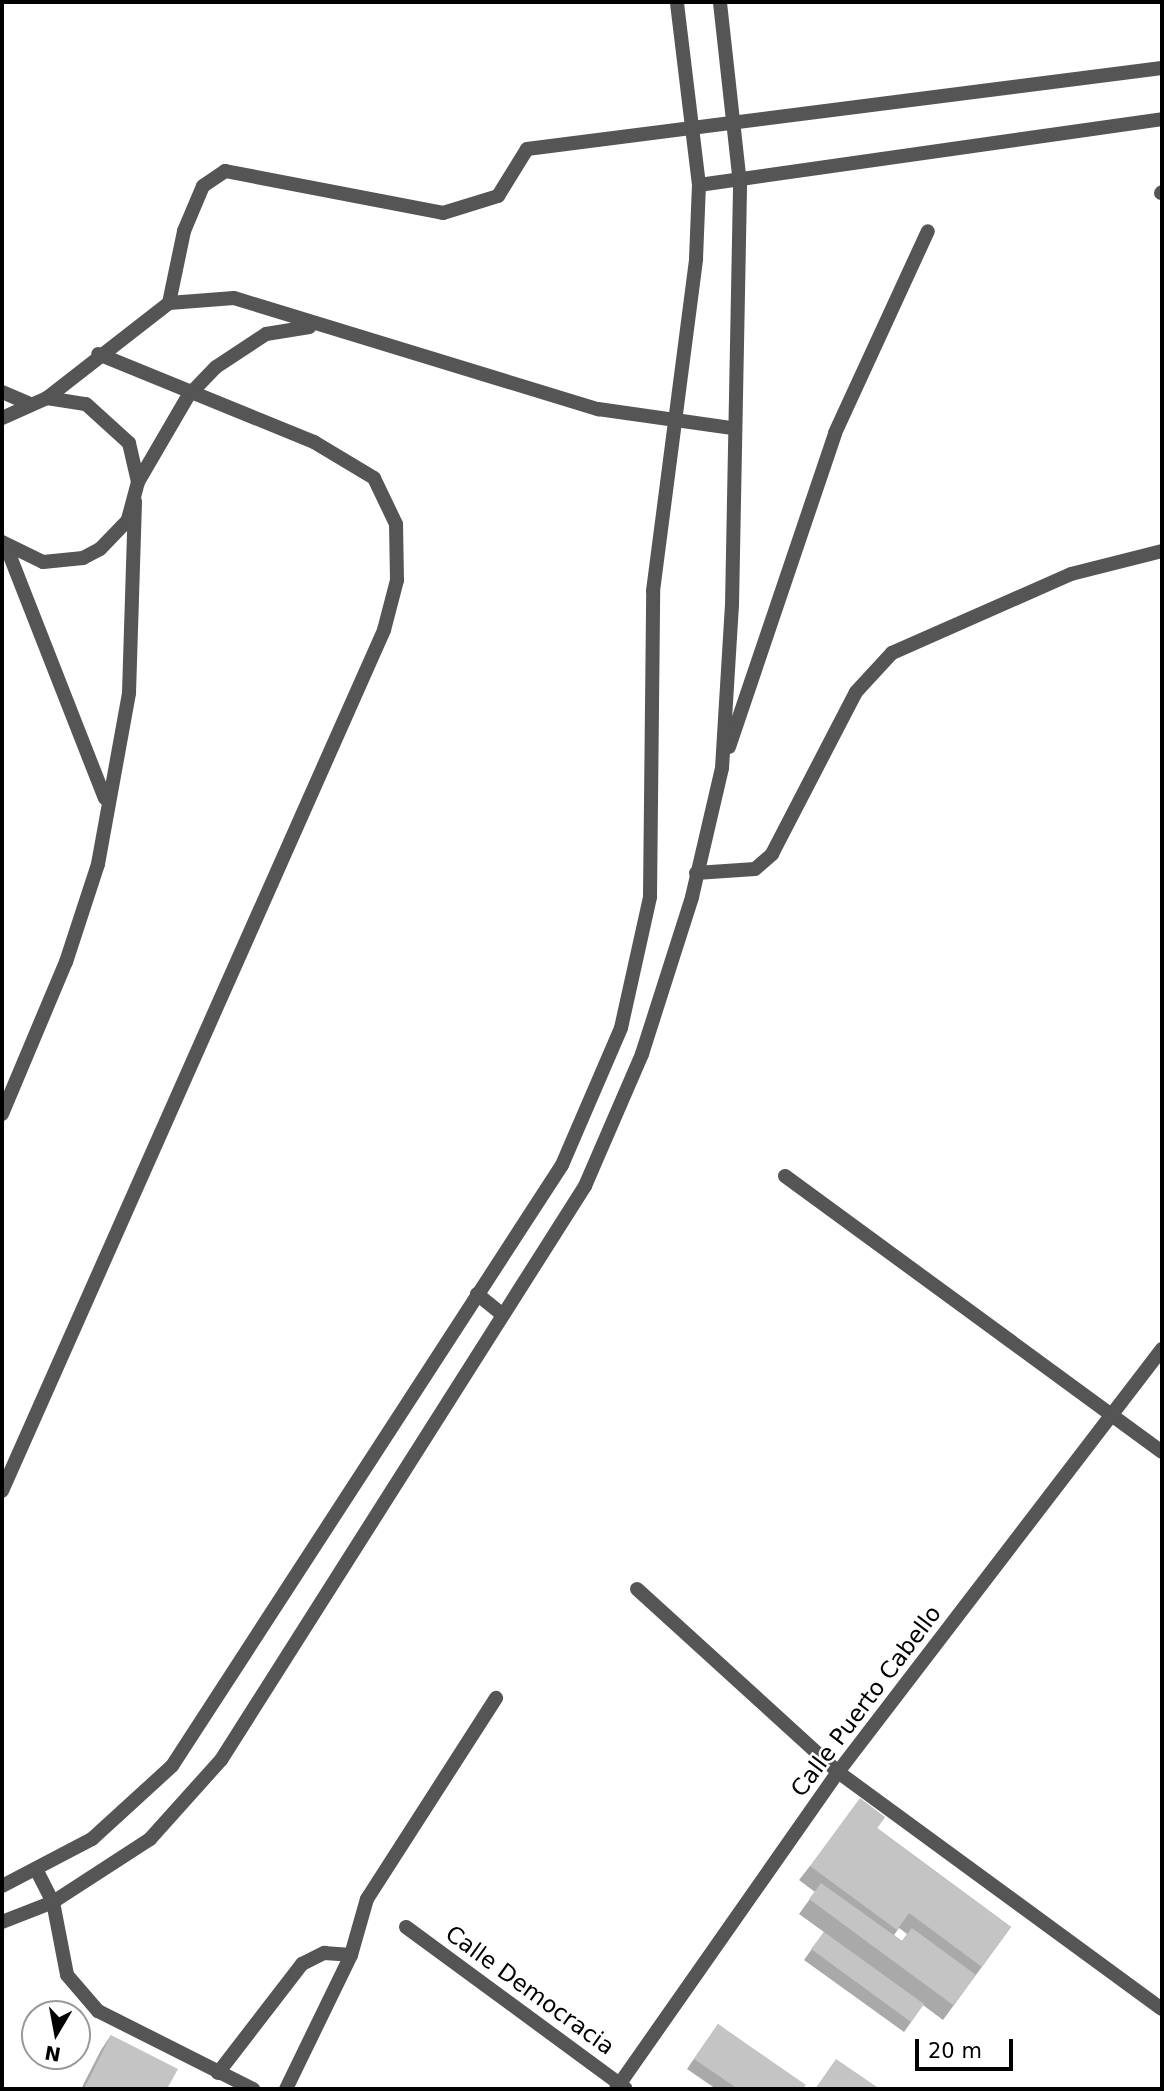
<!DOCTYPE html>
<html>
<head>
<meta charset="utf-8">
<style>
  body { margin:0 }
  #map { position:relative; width:1164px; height:2091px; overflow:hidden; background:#fff; font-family:"DejaVu Sans",sans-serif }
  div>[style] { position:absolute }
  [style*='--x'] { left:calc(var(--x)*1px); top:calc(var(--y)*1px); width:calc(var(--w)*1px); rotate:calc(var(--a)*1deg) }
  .lane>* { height:14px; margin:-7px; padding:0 7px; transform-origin:7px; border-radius:7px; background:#555 }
  .street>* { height:14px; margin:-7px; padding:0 7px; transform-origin:7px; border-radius:7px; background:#555 }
  .wall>* { inset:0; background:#a9a9a9 }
  .building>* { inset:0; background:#c4c4c4 }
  span { translate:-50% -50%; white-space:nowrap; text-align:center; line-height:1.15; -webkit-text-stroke:5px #fff; paint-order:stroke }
  .street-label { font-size:23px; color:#000 }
  .frame { position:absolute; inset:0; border:4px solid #000; pointer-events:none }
  .north { position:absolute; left:21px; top:2000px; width:70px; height:70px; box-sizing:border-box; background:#fff; border:2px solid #999; border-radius:50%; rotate:190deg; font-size:19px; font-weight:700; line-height:28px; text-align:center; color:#000 }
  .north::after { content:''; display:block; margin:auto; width:24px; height:32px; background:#000; clip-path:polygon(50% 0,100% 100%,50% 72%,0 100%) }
  .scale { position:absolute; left:915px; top:2039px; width:98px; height:32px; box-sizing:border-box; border:4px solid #000; border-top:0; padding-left:9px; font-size:21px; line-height:24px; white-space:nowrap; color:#000; -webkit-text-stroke:5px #fff; paint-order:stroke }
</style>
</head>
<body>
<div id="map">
  <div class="lane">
    <div style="--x:699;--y:185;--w:468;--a:-8.1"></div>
    <div style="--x:1161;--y:193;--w:1;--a:-45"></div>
    <div style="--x:169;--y:303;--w:74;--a:-78.2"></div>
    <div style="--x:184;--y:231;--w:49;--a:-67.1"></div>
    <div style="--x:203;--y:186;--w:27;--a:-34"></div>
    <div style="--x:225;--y:171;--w:222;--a:10.9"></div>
    <div style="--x:443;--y:213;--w:58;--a:-17.2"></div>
    <div style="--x:498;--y:196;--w:55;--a:-58.3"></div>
    <div style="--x:527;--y:149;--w:640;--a:-7.27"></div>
    <div style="--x:2;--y:392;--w:28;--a:23"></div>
    <div style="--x:47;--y:398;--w:155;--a:-37.9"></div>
    <div style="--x:169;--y:303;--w:65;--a:-4.4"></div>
    <div style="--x:234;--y:298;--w:381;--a:17"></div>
    <div style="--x:598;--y:409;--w:134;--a:8.1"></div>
    <div style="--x:2;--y:418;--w:49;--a:-24"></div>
    <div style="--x:47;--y:398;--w:39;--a:9"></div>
    <div style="--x:86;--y:404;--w:58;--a:42.2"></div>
    <div style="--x:129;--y:443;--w:40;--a:77"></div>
    <div style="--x:138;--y:482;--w:39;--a:105"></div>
    <div style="--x:128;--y:520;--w:40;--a:134"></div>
    <div style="--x:100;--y:549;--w:19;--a:152"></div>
    <div style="--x:83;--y:558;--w:40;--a:174.3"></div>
    <div style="--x:43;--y:562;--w:46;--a:-154"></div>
    <div style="--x:138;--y:482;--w:99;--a:-59.8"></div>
    <div style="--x:188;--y:396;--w:40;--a:-46"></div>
    <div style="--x:216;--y:367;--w:60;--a:-33.4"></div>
    <div style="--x:266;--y:334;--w:44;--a:-9.2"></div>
    <div style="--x:6;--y:546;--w:271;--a:68.6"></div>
    <div style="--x:729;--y:747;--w:331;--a:-71.3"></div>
    <div style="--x:835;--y:433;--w:222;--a:-65.3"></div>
    <div style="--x:696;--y:873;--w:59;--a:-3.9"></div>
    <div style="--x:755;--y:869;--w:23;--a:-41"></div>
    <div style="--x:772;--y:854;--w:182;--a:-62.6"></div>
    <div style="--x:856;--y:692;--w:53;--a:-47.3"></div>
    <div style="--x:892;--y:653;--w:196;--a:-23.8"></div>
    <div style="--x:1071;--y:574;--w:94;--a:-14.2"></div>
    <div style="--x:2;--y:1114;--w:165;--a:-67.2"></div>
    <div style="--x:66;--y:962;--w:103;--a:-71.9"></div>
    <div style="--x:98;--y:864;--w:174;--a:-79.7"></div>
    <div style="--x:129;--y:693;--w:192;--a:-88.2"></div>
    <div style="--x:477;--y:1294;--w:33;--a:39"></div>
    <div style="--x:2;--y:1491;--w:942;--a:-66.07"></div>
    <div style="--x:384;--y:630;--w:52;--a:-75.4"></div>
    <div style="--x:397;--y:580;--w:56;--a:-91"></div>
    <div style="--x:396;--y:524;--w:51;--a:-115.6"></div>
    <div style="--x:374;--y:478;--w:70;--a:-149"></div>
    <div style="--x:314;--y:442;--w:233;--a:-157.8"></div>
    <div style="--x:38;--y:1873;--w:33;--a:63"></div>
    <div style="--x:53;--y:1902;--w:74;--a:79.1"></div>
    <div style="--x:67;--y:1975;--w:48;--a:49.3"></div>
    <div style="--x:98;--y:2011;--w:174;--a:26.7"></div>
    <div style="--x:2;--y:1886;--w:102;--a:-27.6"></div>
    <div style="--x:92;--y:1839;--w:108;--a:-42.4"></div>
    <div style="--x:172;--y:1766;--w:716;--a:-57.02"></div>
    <div style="--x:562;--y:1165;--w:149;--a:-66.7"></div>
    <div style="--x:621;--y:1028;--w:134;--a:-77.5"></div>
    <div style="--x:650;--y:897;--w:306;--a:-89.4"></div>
    <div style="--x:653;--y:591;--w:335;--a:-82.6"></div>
    <div style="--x:696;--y:259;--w:74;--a:-87.7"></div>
    <div style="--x:699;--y:185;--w:184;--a:-96.9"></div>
    <div style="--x:2;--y:1922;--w:55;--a:-21.4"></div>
    <div style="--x:53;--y:1902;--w:116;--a:-33"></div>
    <div style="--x:150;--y:1839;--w:106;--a:-48.1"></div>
    <div style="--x:221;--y:1760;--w:680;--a:-57.62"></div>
    <div style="--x:585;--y:1186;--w:144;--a:-66.6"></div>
    <div style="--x:642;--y:1054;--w:165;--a:-72.3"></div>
    <div style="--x:692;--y:897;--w:132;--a:-76.9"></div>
    <div style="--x:722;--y:768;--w:163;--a:-86.5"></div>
    <div style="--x:732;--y:605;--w:421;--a:-88.9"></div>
    <div style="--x:740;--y:184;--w:183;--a:-96.3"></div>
    <div style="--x:218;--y:2073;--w:138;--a:-52.4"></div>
    <div style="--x:302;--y:1964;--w:25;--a:-27"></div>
    <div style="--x:324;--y:1953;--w:27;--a:4"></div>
    <div style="--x:286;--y:2089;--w:149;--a:-64.1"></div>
    <div style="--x:351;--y:1955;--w:58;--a:-74.1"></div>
    <div style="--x:367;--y:1899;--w:239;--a:-57.3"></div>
  </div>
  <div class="street">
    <div style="--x:785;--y:1176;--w:467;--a:36.2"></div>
    <div style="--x:637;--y:1589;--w:272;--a:42.3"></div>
    <div style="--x:838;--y:1772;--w:401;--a:36.2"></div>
    <div style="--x:406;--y:1927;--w:272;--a:36.3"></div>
    <div style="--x:616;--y:2089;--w:387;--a:-55"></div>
    <div style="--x:838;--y:1772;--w:533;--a:-52.55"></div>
  </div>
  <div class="wall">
    <div style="clip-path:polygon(evenodd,885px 1817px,877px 1828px,1011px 1927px,943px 2020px,923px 2005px,904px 2032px,804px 1960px,824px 1932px,799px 1914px,815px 1892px,799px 1880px,810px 1866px,885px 1817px,899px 1928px,907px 1934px,902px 1941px,894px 1935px,899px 1928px)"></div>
    <div style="clip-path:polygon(718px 2024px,802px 2089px,716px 2089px,687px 2069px)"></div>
    <div style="clip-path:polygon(111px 2035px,167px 2089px,81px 2089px,101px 2050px)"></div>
  </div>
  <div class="building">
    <div style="clip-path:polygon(860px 1798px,885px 1817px,877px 1828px,1011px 1927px,982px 1967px,909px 1913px,897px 1930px,810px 1866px)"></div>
    <div style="clip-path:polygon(821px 1883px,902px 1941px,912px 1928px,976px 1975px,953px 2005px,809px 1899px)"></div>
    <div style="clip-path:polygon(824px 1932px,924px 2004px,911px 2022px,811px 1949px)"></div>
    <div style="clip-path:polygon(718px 2024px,806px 2085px,802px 2089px,738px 2089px,694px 2059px)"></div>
    <div style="clip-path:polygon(111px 2035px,178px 2069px,167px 2089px,84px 2089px)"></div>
    <div style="clip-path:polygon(836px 2059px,877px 2087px,876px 2089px,815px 2089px)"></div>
  </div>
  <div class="street-label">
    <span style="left:866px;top:1701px;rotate:-53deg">Calle Puerto Cabello</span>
    <span style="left:530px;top:1990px;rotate:36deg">Calle Democracia</span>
  </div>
  <div class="frame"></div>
  <div class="north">N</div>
  <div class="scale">20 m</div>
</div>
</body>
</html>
